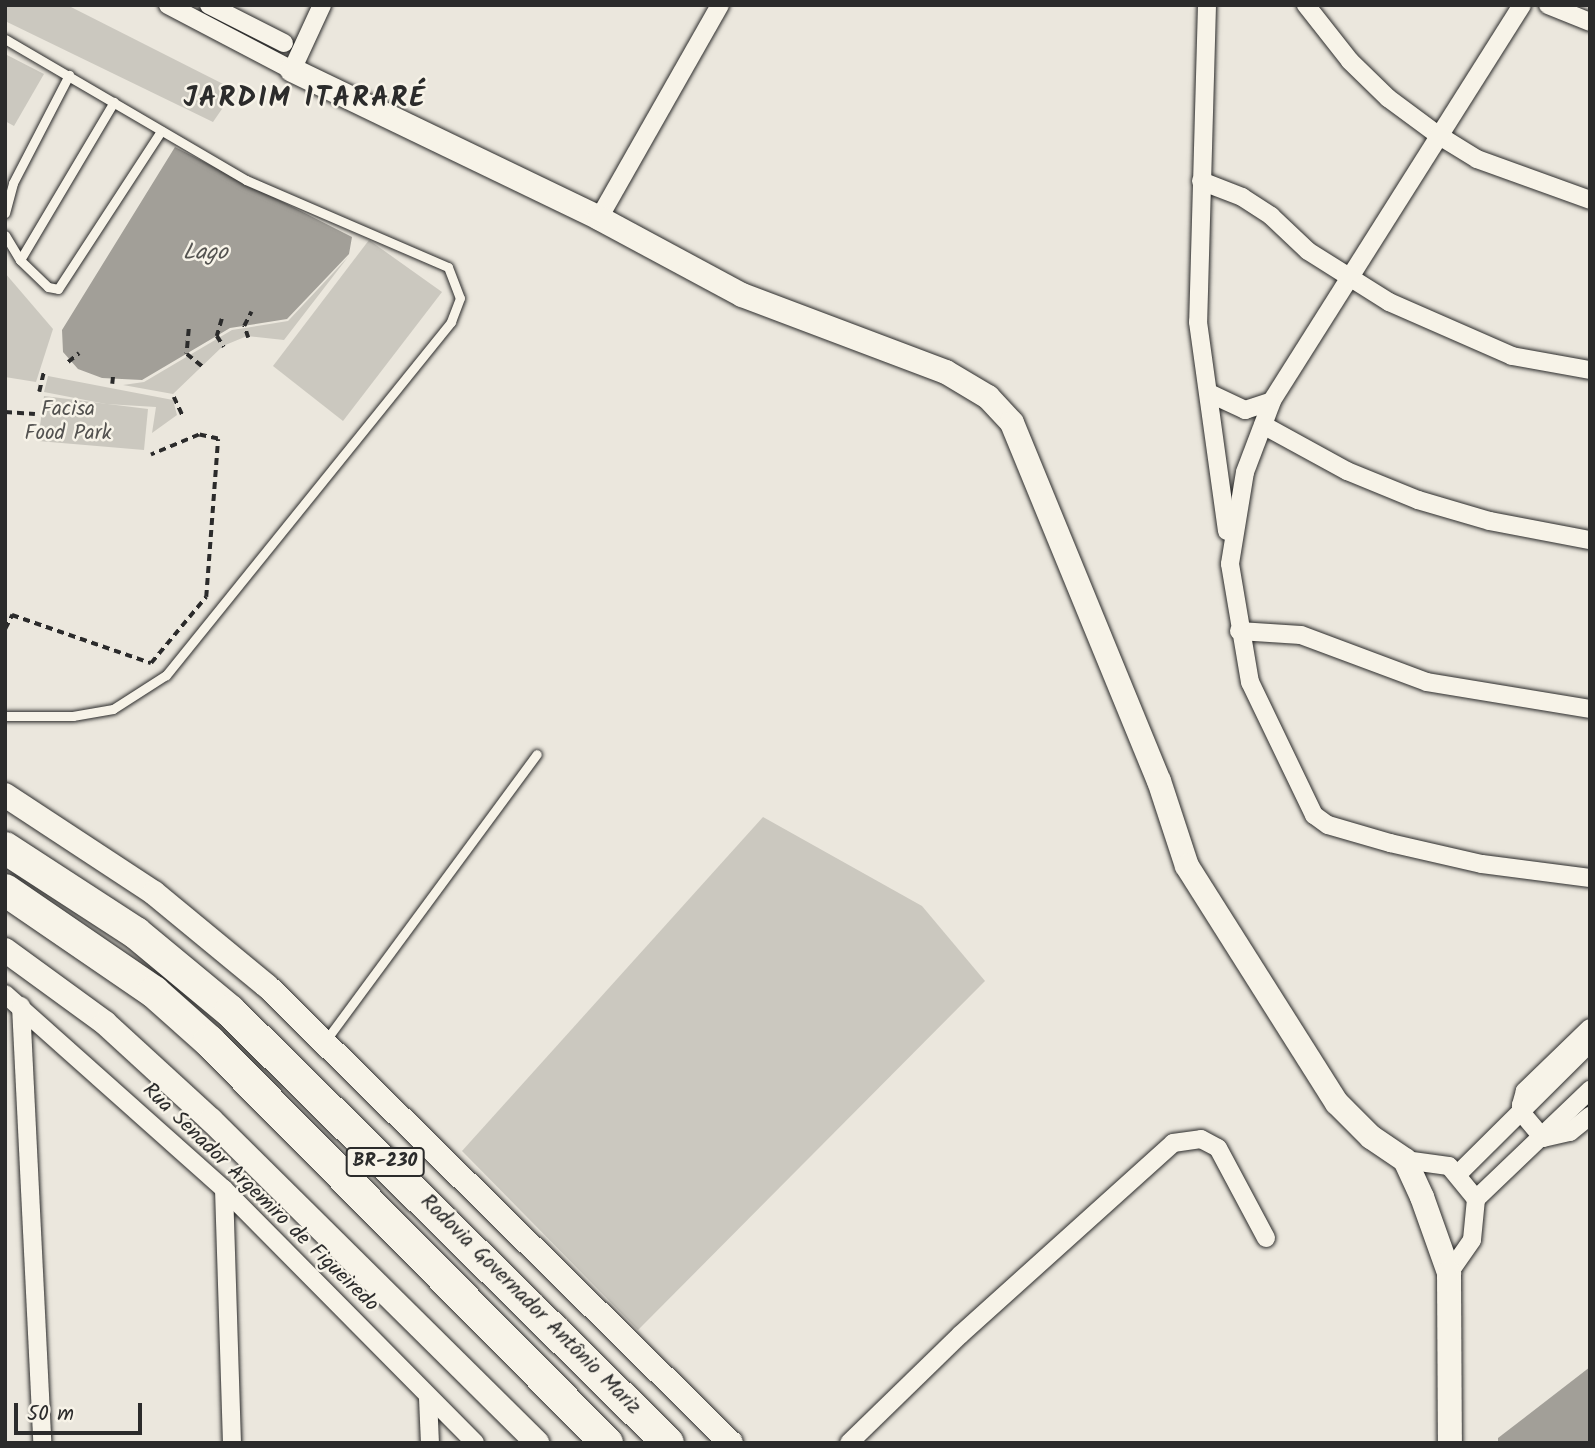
<!DOCTYPE html>
<html>
<head>
<meta charset="utf-8">
<style>
  body { margin:0 }
  #map { position:relative; width:1595px; height:1448px; overflow:hidden; background:#ebe7dd; font-family:Kalam,sans-serif }
  div>[style] { position:absolute }
  [style*='--x'] { left:calc(var(--x)*1px); top:calc(var(--y)*1px); width:calc(var(--w)*1px); rotate:calc(var(--a)*1deg) }
  .green>* { inset:0; background:#cbc8bf }
  .water>* { inset:0; background:#a29f98 }
  .path>* { height:3.5px; margin-top:-1.75px; transform-origin:0; background:repeating-linear-gradient(90deg,#2b2b2b 0 7px,transparent 0 12px) }
  .roads { filter:drop-shadow(0 0 2px #2b2b2b) drop-shadow(0 0 2px #2b2b2b) }
  .lane>* { height:9px; margin:-4.5px; padding:0 4.5px; transform-origin:4.5px; border-radius:4.5px; background:#f7f3e8 }
  .street>* { height:18px; margin:-9px; padding:0 9px; transform-origin:9px; border-radius:9px; background:#f7f3e8 }
  .secondary>* { height:24px; margin:-12px; padding:0 12px; transform-origin:12px; border-radius:12px; background:#f7f3e8 }
  .highway>* { height:32px; margin:-16px; padding:0 16px; transform-origin:16px; border-radius:16px; background:#f7f3e8 }
  span { translate:-50% -50%; white-space:nowrap; text-align:center; line-height:1.15; -webkit-text-stroke:5px #f7f3e8; paint-order:stroke }
  .shield-label span { padding:2px 5px; background:#f7f3e8; border:2px solid; border-radius:5px; -webkit-text-stroke-width:0 }
  .shield-label { font-size:19px; color:#2b2b2b; font-weight:700 }
  .park-label { font-size:21px; color:#535250 }
  .street-label { font-size:21px; color:#2b2b2b }
  .water-label { font-size:23px; color:#555451; font-style:italic }
  .district-label { font-size:28px; color:#2b2b2b; font-weight:700; letter-spacing:2px }
  .frame { position:absolute; inset:0; border:7px solid #2b2b2b; pointer-events:none }
  .scale { position:absolute; left:14px; top:1403px; width:128px; height:32px; box-sizing:border-box; border:4px solid #2b2b2b; border-top:0; padding-left:9px; font-size:21px; line-height:24px; white-space:nowrap; color:#2b2b2b; -webkit-text-stroke:5px #f7f3e8; paint-order:stroke }
</style>
</head>
<body>
<div id="map">
  <div class="green">
    <div style="clip-path:polygon(5px 5px,67px 5px,235px 90px,213px 122px,5px 21px)"></div>
    <div style="clip-path:polygon(5px 54px,44px 74px,14px 126px,5px 121px)"></div>
    <div style="clip-path:polygon(369px 240px,442px 292px,343px 421px,273px 366px)"></div>
    <div style="clip-path:polygon(348px 257px,284px 340px,247px 336px,223px 346px,173px 394px,123px 385px,144px 382px,232px 330px,288px 321px)"></div>
    <div style="clip-path:polygon(5px 273px,53px 329px,36px 382px,5px 377px)"></div>
    <div style="clip-path:polygon(48px 376px,173px 400px,177px 415px,152px 433px,156px 407px,106px 404px,44px 392px)"></div>
    <div style="clip-path:polygon(44px 396px,148px 409px,144px 450px,38px 441px)"></div>
    <div style="clip-path:polygon(763px 817px,922px 906px,985px 981px,638px 1330px,462px 1151px)"></div>
  </div>
  <div class="water">
    <div style="clip-path:polygon(175px 147px,352px 237px,349px 254px,287px 319px,230px 328px,142px 380px,102px 378px,78px 369px,63px 352px,62px 330px)"></div>
    <div style="clip-path:polygon(1590px 1367px,1590px 1443px,1498px 1443px,1498px 1438px)"></div>
  </div>
  <div class="path">
    <div style="--x:222;--y:319;--w:18;--a:106"></div>
    <div style="--x:217;--y:336;--w:13;--a:58"></div>
    <div style="--x:189;--y:329;--w:25;--a:95"></div>
    <div style="--x:187;--y:354;--w:21;--a:39"></div>
    <div style="--x:248;--y:338;--w:13;--a:-108"></div>
    <div style="--x:244;--y:326;--w:16;--a:-63"></div>
    <div style="--x:68;--y:362;--w:14;--a:-39"></div>
    <div style="--x:112;--y:384;--w:10;--a:-84"></div>
    <div style="--x:39;--y:392;--w:23;--a:-77"></div>
    <div style="--x:174;--y:397;--w:21;--a:65"></div>
    <div style="--x:5;--y:412;--w:30;--a:4"></div>
    <div style="--x:5;--y:629;--w:16;--a:-63"></div>
    <div style="--x:12;--y:615;--w:147;--a:19.1"></div>
    <div style="--x:151;--y:663;--w:86;--a:-50.2"></div>
    <div style="--x:206;--y:597;--w:158;--a:-85.7"></div>
    <div style="--x:218;--y:439;--w:19;--a:-168"></div>
    <div style="--x:199;--y:435;--w:52;--a:157.4"></div>
  </div>
  <div class="roads">
    <div class="lane">
      <div style="--x:5;--y:39;--w:279;--a:30.3"></div>
      <div style="--x:246;--y:180;--w:220;--a:23.3"></div>
      <div style="--x:448;--y:267;--w:33;--a:69"></div>
      <div style="--x:460;--y:298;--w:26;--a:111"></div>
      <div style="--x:451;--y:322;--w:454;--a:128.9"></div>
      <div style="--x:166;--y:675;--w:63;--a:147.3"></div>
      <div style="--x:113;--y:709;--w:41;--a:170.1"></div>
      <div style="--x:73;--y:716;--w:68;--a:180"></div>
      <div style="--x:5;--y:213;--w:31;--a:-75"></div>
      <div style="--x:13;--y:183;--w:122;--a:-62.6"></div>
      <div style="--x:5;--y:235;--w:29;--a:59"></div>
      <div style="--x:20;--y:260;--w:39;--a:44"></div>
      <div style="--x:48;--y:287;--w:10;--a:11"></div>
      <div style="--x:58;--y:289;--w:189;--a:-56.9"></div>
      <div style="--x:20;--y:260;--w:184;--a:-59.3"></div>
      <div style="--x:326;--y:1040;--w:355;--a:-53.6"></div>
    </div>
    <div class="street">
      <div style="--x:168;--y:5;--w:140;--a:27.7"></div>
      <div style="--x:292;--y:70;--w:72;--a:-65.2"></div>
      <div style="--x:209;--y:5;--w:84;--a:26.9"></div>
      <div style="--x:1207;--y:5;--w:317;--a:91.6"></div>
      <div style="--x:1198;--y:322;--w:211;--a:82.1"></div>
      <div style="--x:1306;--y:5;--w:71;--a:51.8"></div>
      <div style="--x:1350;--y:61;--w:53;--a:44.2"></div>
      <div style="--x:1388;--y:98;--w:62;--a:36.5"></div>
      <div style="--x:1438;--y:135;--w:46;--a:31.6"></div>
      <div style="--x:1477;--y:159;--w:120;--a:19.9"></div>
      <div style="--x:1522;--y:5;--w:468;--a:122.3"></div>
      <div style="--x:1272;--y:401;--w:76;--a:110.8"></div>
      <div style="--x:1245;--y:472;--w:93;--a:99.3"></div>
      <div style="--x:1230;--y:564;--w:120;--a:80.4"></div>
      <div style="--x:1250;--y:682;--w:148;--a:64.3"></div>
      <div style="--x:1314;--y:815;--w:17;--a:36"></div>
      <div style="--x:1328;--y:825;--w:65;--a:16.2"></div>
      <div style="--x:1390;--y:843;--w:94;--a:12.9"></div>
      <div style="--x:1482;--y:864;--w:109;--a:7.4"></div>
      <div style="--x:1548;--y:5;--w:45;--a:22"></div>
      <div style="--x:1201;--y:181;--w:44;--a:21.3"></div>
      <div style="--x:1242;--y:197;--w:35;--a:33"></div>
      <div style="--x:1271;--y:216;--w:51;--a:43.4"></div>
      <div style="--x:1308;--y:251;--w:96;--a:32.2"></div>
      <div style="--x:1389;--y:302;--w:134;--a:23.7"></div>
      <div style="--x:1512;--y:356;--w:79;--a:10.2"></div>
      <div style="--x:599;--y:218;--w:245;--a:-60.4"></div>
      <div style="--x:1211;--y:394;--w:38;--a:25"></div>
      <div style="--x:1245;--y:410;--w:28;--a:-18"></div>
      <div style="--x:1263;--y:425;--w:96;--a:28.7"></div>
      <div style="--x:1347;--y:471;--w:77;--a:22.2"></div>
      <div style="--x:1418;--y:500;--w:75;--a:16.3"></div>
      <div style="--x:1490;--y:521;--w:102;--a:10.8"></div>
      <div style="--x:1239;--y:631;--w:62;--a:3.7"></div>
      <div style="--x:1301;--y:635;--w:134;--a:20.5"></div>
      <div style="--x:1427;--y:682;--w:165;--a:9.4"></div>
      <div style="--x:5;--y:994;--w:293;--a:41.7"></div>
      <div style="--x:224;--y:1189;--w:357;--a:45.3"></div>
      <div style="--x:21;--y:1006;--w:438;--a:87.2"></div>
      <div style="--x:1590;--y:1028;--w:91;--a:135.9"></div>
      <div style="--x:1525;--y:1091;--w:15;--a:106"></div>
      <div style="--x:1521;--y:1105;--w:7;--a:90"></div>
      <div style="--x:1521;--y:1112;--w:34;--a:50"></div>
      <div style="--x:1543;--y:1138;--w:28;--a:-13"></div>
      <div style="--x:1570;--y:1132;--w:26;--a:-39"></div>
      <div style="--x:1405;--y:1160;--w:44;--a:7.8"></div>
      <div style="--x:1449;--y:1166;--w:43;--a:50.7"></div>
      <div style="--x:1476;--y:1199;--w:41;--a:95.6"></div>
      <div style="--x:1472;--y:1240;--w:40;--a:124.9"></div>
      <div style="--x:1459;--y:1173;--w:185;--a:-44.8"></div>
      <div style="--x:224;--y:1189;--w:254;--a:88.2"></div>
      <div style="--x:1476;--y:1199;--w:158;--a:-43.7"></div>
      <div style="--x:428;--y:1398;--w:45;--a:87.5"></div>
      <div style="--x:849;--y:1443;--w:155;--a:-44.2"></div>
      <div style="--x:960;--y:1335;--w:287;--a:-42"></div>
      <div style="--x:1173;--y:1143;--w:28;--a:-8"></div>
      <div style="--x:1201;--y:1139;--w:19;--a:28"></div>
      <div style="--x:1218;--y:1148;--w:102;--a:61.9"></div>
    </div>
    <div class="secondary">
      <div style="--x:292;--y:70;--w:341;--a:25.7"></div>
      <div style="--x:599;--y:218;--w:162;--a:28.3"></div>
      <div style="--x:742;--y:295;--w:218;--a:20.7"></div>
      <div style="--x:946;--y:372;--w:49;--a:30.8"></div>
      <div style="--x:988;--y:397;--w:35;--a:47"></div>
      <div style="--x:1012;--y:423;--w:387;--a:67.7"></div>
      <div style="--x:1159;--y:781;--w:89;--a:71.8"></div>
      <div style="--x:1187;--y:866;--w:280;--a:57.7"></div>
      <div style="--x:1337;--y:1103;--w:48;--a:45"></div>
      <div style="--x:1371;--y:1137;--w:41;--a:34.1"></div>
      <div style="--x:1405;--y:1160;--w:41;--a:65.3"></div>
      <div style="--x:1422;--y:1197;--w:81;--a:70.4"></div>
      <div style="--x:1449;--y:1273;--w:170;--a:89.7"></div>
      <div style="--x:5;--y:795;--w:178;--a:33.3"></div>
      <div style="--x:154;--y:893;--w:146;--a:39.5"></div>
      <div style="--x:267;--y:986;--w:651;--a:44.56"></div>
      <div style="--x:5;--y:950;--w:124;--a:36.1"></div>
      <div style="--x:105;--y:1023;--w:144;--a:42.5"></div>
      <div style="--x:211;--y:1120;--w:459;--a:44.7"></div>
    </div>
    <div class="highway">
      <div style="--x:5;--y:848;--w:156;--a:33"></div>
      <div style="--x:136;--y:933;--w:122;--a:39.7"></div>
      <div style="--x:230;--y:1011;--w:615;--a:44.6"></div>
      <div style="--x:5;--y:890;--w:181;--a:34.4"></div>
      <div style="--x:154;--y:992;--w:74;--a:41.7"></div>
      <div style="--x:209;--y:1041;--w:566;--a:45.29"></div>
    </div>
  </div>
  <div class="shield-label">
    <span style="left:385px;top:1162px">BR-230</span>
  </div>
  <div class="park-label">
    <span style="left:68px;top:422px">Facisa<br>Food Park</span>
  </div>
  <div class="street-label">
    <span style="left:260px;top:1198px;rotate:44deg">Rua Senador Argemiro de Figueiredo</span>
    <span style="left:530px;top:1305px;rotate:45deg">Rodovia Governador Antônio Mariz</span>
  </div>
  <div class="water-label">
    <span style="left:205px;top:253px">Lago</span>
  </div>
  <div class="district-label">
    <span style="left:305px;top:99px">JARDIM ITARARÉ</span>
  </div>
  <div class="frame"></div>
  <div class="scale">50 m</div>
</div>
</body>
</html>
